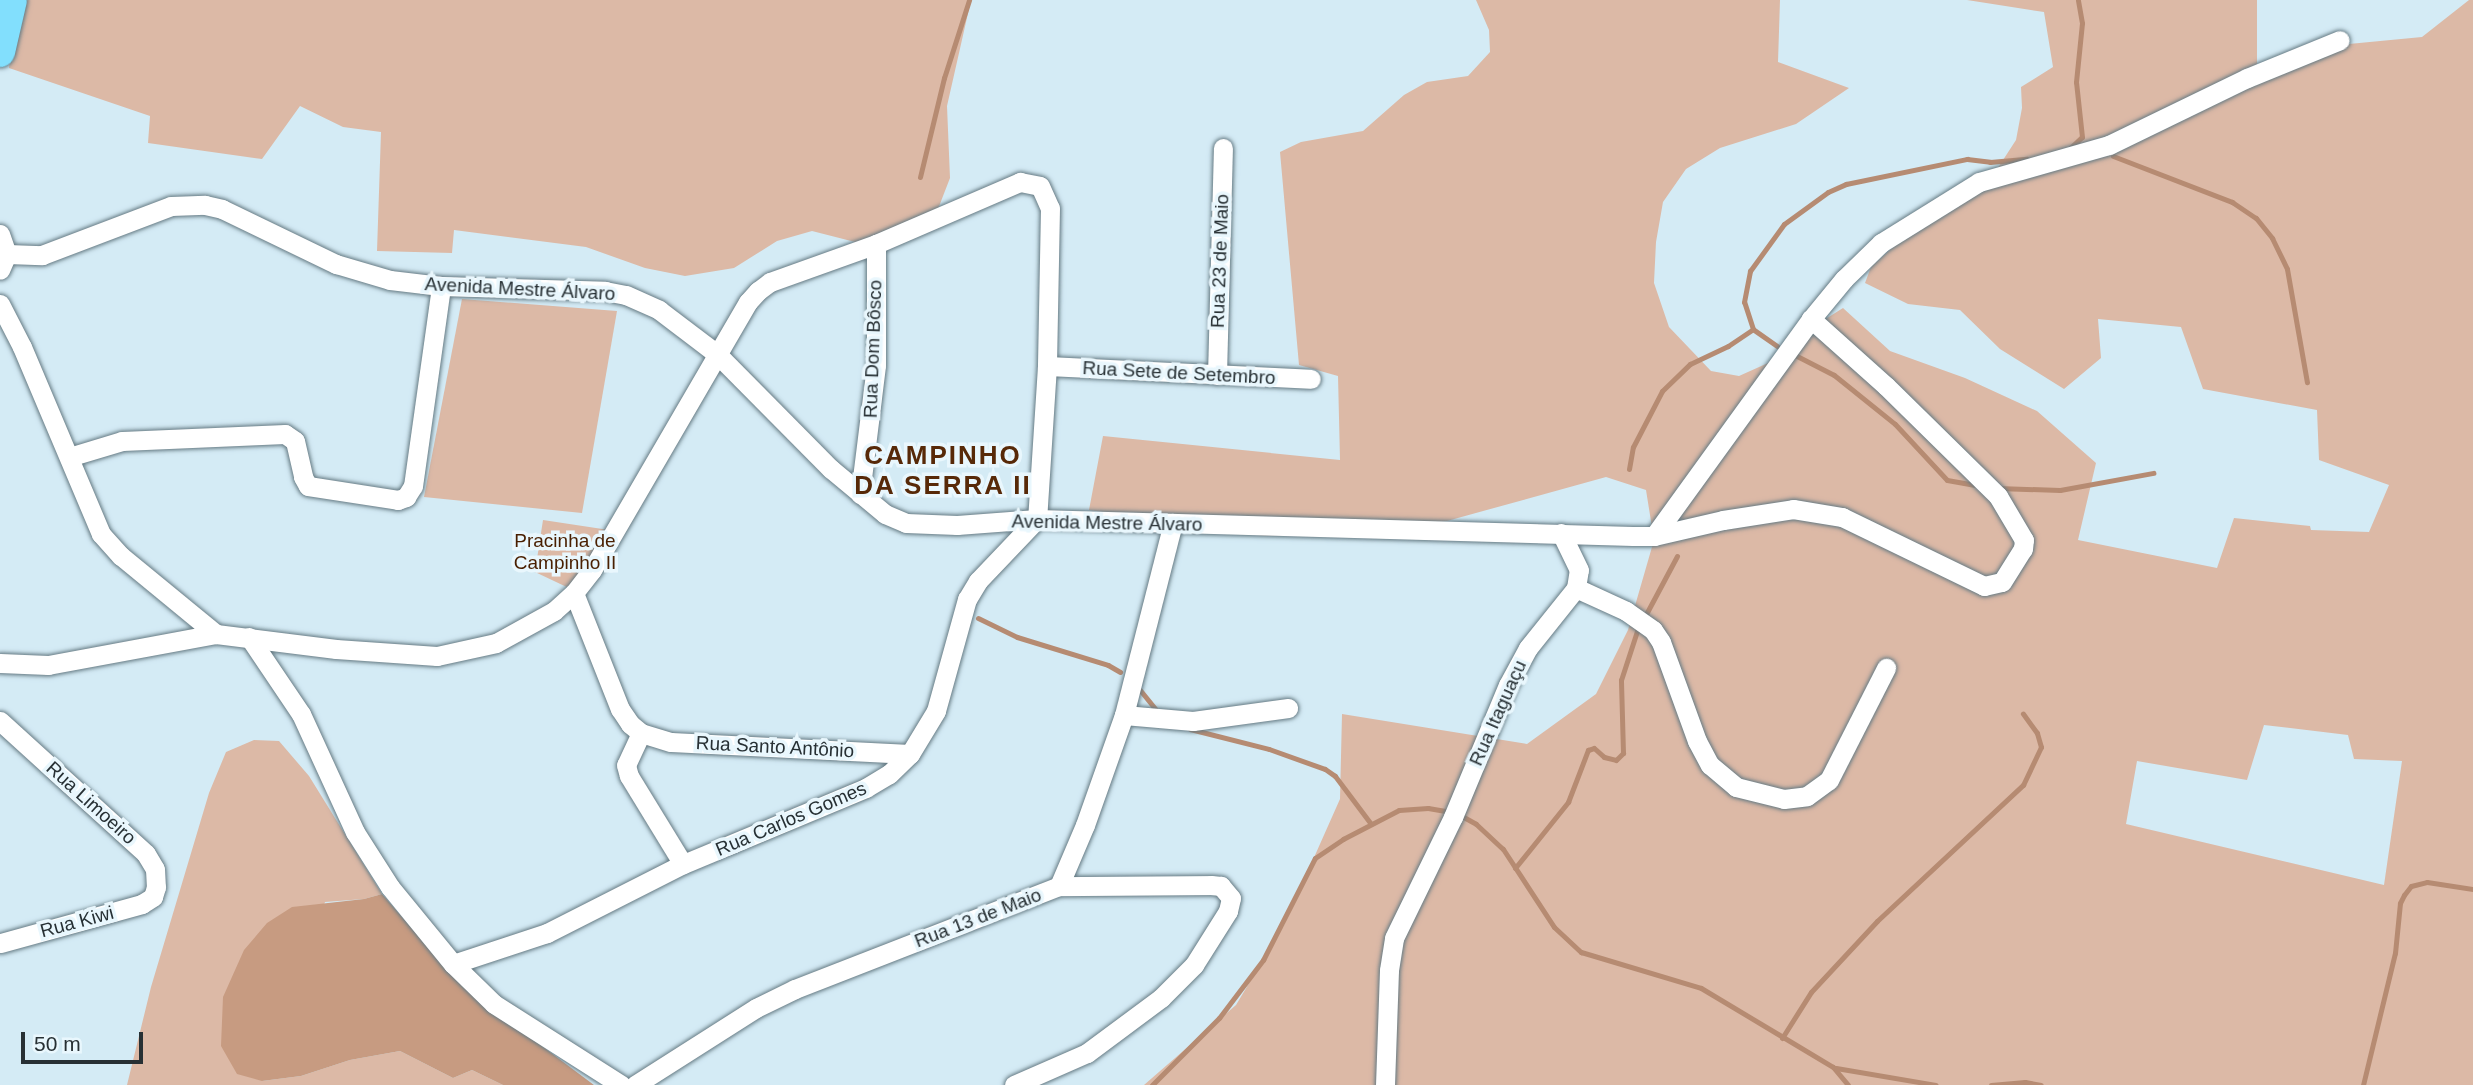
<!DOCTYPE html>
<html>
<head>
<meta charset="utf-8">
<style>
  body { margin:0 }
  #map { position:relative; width:2473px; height:1085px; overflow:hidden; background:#d4ebf5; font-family:Helvetica,sans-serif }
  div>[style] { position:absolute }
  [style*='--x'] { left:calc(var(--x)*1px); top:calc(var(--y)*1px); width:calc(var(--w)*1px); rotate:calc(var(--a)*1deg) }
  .green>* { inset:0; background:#dcb9a6 }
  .forest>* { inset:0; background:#c79b81 }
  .stream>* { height:5px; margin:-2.5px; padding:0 2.5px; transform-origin:2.5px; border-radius:2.5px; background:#b68b72 }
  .roads { filter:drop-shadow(0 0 2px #657a83) drop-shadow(0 0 2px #657a83) }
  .street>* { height:19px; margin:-9.5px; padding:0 9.5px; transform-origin:9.5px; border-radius:9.5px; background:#fff }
  .primary>* { height:30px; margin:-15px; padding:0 15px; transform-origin:15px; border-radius:15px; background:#82dffd }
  span { translate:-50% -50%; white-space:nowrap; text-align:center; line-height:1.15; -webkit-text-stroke:7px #e9f7fd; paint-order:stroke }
  .street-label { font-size:19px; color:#273034 }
  .park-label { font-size:19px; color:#491f01 }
  .district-label { font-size:26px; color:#572908; font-weight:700; letter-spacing:2px }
  .scale { position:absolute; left:21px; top:1032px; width:122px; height:32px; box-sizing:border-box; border:4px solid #273034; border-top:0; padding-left:9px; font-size:21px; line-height:24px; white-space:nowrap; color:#273034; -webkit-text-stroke:5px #e9f7fd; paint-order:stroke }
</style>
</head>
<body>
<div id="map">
  <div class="green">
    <div style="clip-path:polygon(17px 0,971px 0,947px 106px,950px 178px,938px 209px,859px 243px,812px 231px,777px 241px,734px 268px,685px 276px,645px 268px,586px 247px,454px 230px,452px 253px,377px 251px,381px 132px,343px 127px,300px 106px,262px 159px,148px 143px,150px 116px,9px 68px)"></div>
    <div style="clip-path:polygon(evenodd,1476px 0,1780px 0,1778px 62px,1849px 88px,1796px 124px,1720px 148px,1686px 169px,1663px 202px,1656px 242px,1654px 283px,1669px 327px,1711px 371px,1739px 376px,1768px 363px,1794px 339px,1843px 308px,1890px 351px,1965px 378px,2037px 411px,2096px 463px,2078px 540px,2217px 568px,2234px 518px,2310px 526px,2311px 530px,2369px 532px,2389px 485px,2319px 460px,2317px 410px,2203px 389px,2181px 327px,2098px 319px,2101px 358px,2064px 389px,2000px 349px,1960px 310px,1908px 304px,1865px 283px,1871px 267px,1912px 230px,1992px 177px,2016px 140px,2022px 108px,2021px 87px,2053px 67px,2044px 12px,1967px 0,2257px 0,2257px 77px,2328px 46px,2422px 37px,2469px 0,2473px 0,2473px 1085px,1144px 1085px,1236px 1005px,1284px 925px,1340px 799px,1342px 714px,1527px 744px,1596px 694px,1628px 630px,1654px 540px,1646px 490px,1606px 477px,1447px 521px,1365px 535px,1264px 536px,1089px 510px,1103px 436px,1340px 460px,1338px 376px,1299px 365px,1280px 152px,1301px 142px,1363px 131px,1404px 95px,1427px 82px,1468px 76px,1490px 52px,1489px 30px,1476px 0,2264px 725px,2348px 735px,2354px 759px,2402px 761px,2384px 885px,2126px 824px,2137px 761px,2247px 780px,2264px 725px)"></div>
    <div style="clip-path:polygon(462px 299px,617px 311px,582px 513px,424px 497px)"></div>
    <div style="clip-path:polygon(543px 520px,609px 530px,573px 590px,535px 572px)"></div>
    <div style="clip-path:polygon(254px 740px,279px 741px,309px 776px,382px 894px,364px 899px,325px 902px,262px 1081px,301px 1076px,350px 1060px,400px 1051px,453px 1078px,472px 1070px,503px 1085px,127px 1085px,151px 987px,209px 793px,226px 752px)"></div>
  </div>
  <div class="forest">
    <div style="clip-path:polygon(382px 894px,463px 987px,594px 1085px,503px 1085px,472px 1070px,453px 1078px,400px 1051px,350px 1060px,301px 1076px,262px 1081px,237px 1074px,221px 1046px,223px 997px,244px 950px,267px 923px,292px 907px,364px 899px)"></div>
  </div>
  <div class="stream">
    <div style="--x:2070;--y:148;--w:16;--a:-43"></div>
    <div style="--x:2082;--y:137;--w:55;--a:-96.2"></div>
    <div style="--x:2076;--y:82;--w:59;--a:-84.2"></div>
    <div style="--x:2082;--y:23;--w:23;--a:-100"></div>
    <div style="--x:2113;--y:156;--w:128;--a:21.1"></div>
    <div style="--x:2232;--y:202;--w:29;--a:34"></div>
    <div style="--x:2256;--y:218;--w:26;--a:51"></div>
    <div style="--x:2272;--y:238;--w:34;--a:64"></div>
    <div style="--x:2287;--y:269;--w:115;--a:80"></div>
    <div style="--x:920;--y:177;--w:102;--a:-76.4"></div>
    <div style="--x:944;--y:78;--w:82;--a:-72.2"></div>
    <div style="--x:1777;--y:346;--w:29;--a:-145"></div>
    <div style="--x:1753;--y:329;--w:28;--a:-108"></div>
    <div style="--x:1744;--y:302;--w:32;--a:-79"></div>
    <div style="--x:1750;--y:271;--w:58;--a:-54.1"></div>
    <div style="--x:1784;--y:224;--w:54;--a:-36"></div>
    <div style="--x:1828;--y:192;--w:20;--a:-24"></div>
    <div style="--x:1846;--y:184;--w:124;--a:-11.7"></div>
    <div style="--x:1967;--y:159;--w:23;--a:7"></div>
    <div style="--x:1990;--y:162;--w:37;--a:-5"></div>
    <div style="--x:1793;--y:354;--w:46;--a:27.1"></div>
    <div style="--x:1834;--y:375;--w:78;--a:38.8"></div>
    <div style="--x:1895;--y:424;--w:76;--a:47.1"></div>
    <div style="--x:1947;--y:480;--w:27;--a:10"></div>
    <div style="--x:1629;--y:469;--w:22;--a:-80"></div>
    <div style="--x:1633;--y:447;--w:63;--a:-62.6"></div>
    <div style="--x:1662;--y:391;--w:39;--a:-44"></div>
    <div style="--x:1690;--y:364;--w:42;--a:-25.3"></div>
    <div style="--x:1728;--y:346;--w:30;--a:-34"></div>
    <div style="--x:1997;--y:488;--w:63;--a:1.8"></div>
    <div style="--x:2060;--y:490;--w:95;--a:-10.4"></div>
    <div style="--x:978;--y:618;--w:43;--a:26"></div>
    <div style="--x:1017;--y:637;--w:95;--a:17.1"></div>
    <div style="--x:1108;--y:665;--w:14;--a:30"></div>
    <div style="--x:1140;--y:690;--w:28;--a:51"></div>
    <div style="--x:1190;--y:729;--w:81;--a:14.2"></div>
    <div style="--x:1269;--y:749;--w:59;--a:19.7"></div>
    <div style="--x:1325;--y:769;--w:12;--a:35"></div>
    <div style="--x:1335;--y:776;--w:60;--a:53.1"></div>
    <div style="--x:1460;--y:815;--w:18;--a:29"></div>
    <div style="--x:1476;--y:824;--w:37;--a:43"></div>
    <div style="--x:1503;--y:849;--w:93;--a:56.8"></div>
    <div style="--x:1554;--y:927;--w:37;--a:43"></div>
    <div style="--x:1581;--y:952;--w:125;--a:16.7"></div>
    <div style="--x:1701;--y:988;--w:154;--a:30.9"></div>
    <div style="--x:1833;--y:1067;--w:23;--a:50"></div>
    <div style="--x:1515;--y:868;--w:85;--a:-51.2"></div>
    <div style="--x:1568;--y:802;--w:56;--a:-69"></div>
    <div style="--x:1588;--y:750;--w:6;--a:-18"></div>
    <div style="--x:1594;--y:748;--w:13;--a:42"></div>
    <div style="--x:1604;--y:757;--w:12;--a:14"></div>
    <div style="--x:1616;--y:760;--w:10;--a:-45"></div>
    <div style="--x:1623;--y:753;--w:73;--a:-91.6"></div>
    <div style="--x:1621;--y:680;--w:52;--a:-71.9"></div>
    <div style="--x:1637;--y:631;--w:85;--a:-61.9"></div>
    <div style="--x:1782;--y:1038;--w:54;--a:-57.8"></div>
    <div style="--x:1811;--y:992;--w:97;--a:-47.1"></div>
    <div style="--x:1877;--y:921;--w:200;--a:-43"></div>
    <div style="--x:2023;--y:785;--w:42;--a:-64.7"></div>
    <div style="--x:2041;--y:747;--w:15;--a:-106"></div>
    <div style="--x:2037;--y:733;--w:24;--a:-126"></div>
    <div style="--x:1836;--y:1068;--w:101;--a:9.6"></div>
    <div style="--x:1152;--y:1085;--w:95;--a:-45"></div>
    <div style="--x:1219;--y:1018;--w:73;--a:-52.8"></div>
    <div style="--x:1263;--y:960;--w:114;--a:-63"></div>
    <div style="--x:1315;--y:858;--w:34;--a:-34"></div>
    <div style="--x:1343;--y:839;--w:63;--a:-27.4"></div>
    <div style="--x:1399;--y:810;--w:29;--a:-4"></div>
    <div style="--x:1428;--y:808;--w:22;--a:10"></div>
    <div style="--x:1991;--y:1085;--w:34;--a:-5"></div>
    <div style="--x:2025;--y:1082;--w:16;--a:11"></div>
    <div style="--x:2363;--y:1085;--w:136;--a:-76.4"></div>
    <div style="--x:2395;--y:953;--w:50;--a:-84.3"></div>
    <div style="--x:2400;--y:903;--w:9;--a:-63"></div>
    <div style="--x:2404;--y:895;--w:11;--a:-52"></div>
    <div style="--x:2411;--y:886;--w:16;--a:-14"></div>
    <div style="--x:2427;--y:882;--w:47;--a:8.7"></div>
  </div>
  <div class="roads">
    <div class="street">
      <div style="--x:0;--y:234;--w:21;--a:71"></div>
      <div style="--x:7;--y:254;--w:17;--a:114"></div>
      <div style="--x:7;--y:254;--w:35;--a:2"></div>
      <div style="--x:42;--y:255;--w:138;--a:-20.8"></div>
      <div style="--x:171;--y:206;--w:34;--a:-2"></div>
      <div style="--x:205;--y:205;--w:17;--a:13"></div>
      <div style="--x:222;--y:209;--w:127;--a:25.8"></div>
      <div style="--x:336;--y:264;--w:56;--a:16.5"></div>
      <div style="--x:390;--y:280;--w:51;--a:6.7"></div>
      <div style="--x:441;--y:286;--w:164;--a:1.7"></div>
      <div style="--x:605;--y:291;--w:21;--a:11"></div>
      <div style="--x:626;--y:295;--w:36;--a:24"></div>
      <div style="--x:659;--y:310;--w:73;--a:37.2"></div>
      <div style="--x:717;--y:354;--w:162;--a:45.3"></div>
      <div style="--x:831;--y:469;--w:70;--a:39.8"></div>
      <div style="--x:885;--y:514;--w:23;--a:23"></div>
      <div style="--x:906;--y:523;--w:51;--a:2.2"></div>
      <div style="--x:957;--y:525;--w:80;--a:-4.3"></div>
      <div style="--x:1037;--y:519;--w:596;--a:1.63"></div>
      <div style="--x:1633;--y:536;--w:21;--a:0"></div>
      <div style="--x:1654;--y:536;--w:71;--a:-13.1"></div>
      <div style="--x:1723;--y:520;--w:71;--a:-8.9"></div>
      <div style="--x:1793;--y:509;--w:50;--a:9.3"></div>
      <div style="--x:1842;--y:517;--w:158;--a:25.9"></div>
      <div style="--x:1984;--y:586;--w:18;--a:-13"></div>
      <div style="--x:2002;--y:582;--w:39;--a:-58"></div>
      <div style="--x:2023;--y:549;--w:9;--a:-84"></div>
      <div style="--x:2024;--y:540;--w:51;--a:-120.6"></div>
      <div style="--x:1998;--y:496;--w:157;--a:-135.5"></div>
      <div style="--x:1886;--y:386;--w:101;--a:-138.2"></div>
      <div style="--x:0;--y:304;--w:48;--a:62.9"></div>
      <div style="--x:22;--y:347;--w:203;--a:67.1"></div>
      <div style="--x:101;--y:534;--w:30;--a:48"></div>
      <div style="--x:121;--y:556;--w:123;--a:39.4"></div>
      <div style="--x:1047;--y:366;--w:264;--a:2.8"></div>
      <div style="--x:1217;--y:375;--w:227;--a:-88.5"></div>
      <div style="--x:69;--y:457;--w:55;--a:-16.8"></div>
      <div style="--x:122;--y:441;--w:163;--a:-2.5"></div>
      <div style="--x:285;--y:434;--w:12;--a:35"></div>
      <div style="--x:295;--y:441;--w:37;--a:77"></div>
      <div style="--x:303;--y:477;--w:10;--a:61"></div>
      <div style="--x:308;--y:486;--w:91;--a:8.8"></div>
      <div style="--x:398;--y:500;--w:9;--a:-21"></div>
      <div style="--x:406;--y:497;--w:13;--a:-58"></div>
      <div style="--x:413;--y:486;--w:202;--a:-82"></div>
      <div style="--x:860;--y:494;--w:130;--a:-82.9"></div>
      <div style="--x:876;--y:365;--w:121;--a:-90"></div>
      <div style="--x:1654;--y:536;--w:268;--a:-54.1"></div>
      <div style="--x:1811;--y:319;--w:52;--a:-50.5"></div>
      <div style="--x:1844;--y:279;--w:52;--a:-44.2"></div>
      <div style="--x:1881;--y:243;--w:115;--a:-31.9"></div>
      <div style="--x:1979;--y:182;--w:135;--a:-15.9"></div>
      <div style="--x:2109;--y:145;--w:153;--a:-25.9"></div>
      <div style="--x:2247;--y:78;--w:100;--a:-22.2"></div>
      <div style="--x:1576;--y:588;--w:55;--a:24.7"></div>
      <div style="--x:1626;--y:611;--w:33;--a:35"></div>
      <div style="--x:1653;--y:630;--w:14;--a:56"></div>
      <div style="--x:1661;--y:642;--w:105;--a:70"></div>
      <div style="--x:1697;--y:741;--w:27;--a:62"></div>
      <div style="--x:1710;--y:765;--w:34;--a:40"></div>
      <div style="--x:1736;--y:787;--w:49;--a:14"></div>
      <div style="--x:1784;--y:799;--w:23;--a:-7"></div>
      <div style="--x:1807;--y:796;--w:27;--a:-36"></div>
      <div style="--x:1829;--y:780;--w:126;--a:-63"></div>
      <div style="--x:574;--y:593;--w:125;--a:68.4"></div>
      <div style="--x:620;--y:709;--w:18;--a:56"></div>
      <div style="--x:630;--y:724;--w:14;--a:39"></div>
      <div style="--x:641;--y:733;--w:31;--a:17"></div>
      <div style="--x:671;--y:742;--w:239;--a:2.9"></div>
      <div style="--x:249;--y:637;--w:93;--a:56"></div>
      <div style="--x:301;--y:714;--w:130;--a:65.4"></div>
      <div style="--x:355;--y:832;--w:65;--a:57.5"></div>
      <div style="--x:390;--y:887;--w:99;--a:50.7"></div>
      <div style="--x:453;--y:964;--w:57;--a:44.3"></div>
      <div style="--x:494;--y:1004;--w:151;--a:32.5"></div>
      <div style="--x:0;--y:663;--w:48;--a:2.4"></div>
      <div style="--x:48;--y:665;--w:171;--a:-10.5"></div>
      <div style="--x:216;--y:634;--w:121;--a:7.1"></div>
      <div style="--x:336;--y:649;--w:101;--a:4"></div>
      <div style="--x:437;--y:656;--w:60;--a:-12.4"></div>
      <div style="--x:496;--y:643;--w:66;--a:-28.9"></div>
      <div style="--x:554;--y:611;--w:27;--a:-42"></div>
      <div style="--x:574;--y:593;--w:29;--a:-52"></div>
      <div style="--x:592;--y:570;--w:310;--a:-59.8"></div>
      <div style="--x:748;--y:302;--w:15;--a:-48"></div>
      <div style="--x:758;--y:291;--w:15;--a:-37"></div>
      <div style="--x:770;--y:282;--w:113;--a:-19.7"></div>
      <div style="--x:876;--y:244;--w:157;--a:-23.3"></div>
      <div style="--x:1020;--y:182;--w:20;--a:11"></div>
      <div style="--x:1040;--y:186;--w:24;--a:66"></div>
      <div style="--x:1050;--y:208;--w:158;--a:91.1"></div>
      <div style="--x:1047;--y:366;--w:153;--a:93.7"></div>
      <div style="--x:1037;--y:519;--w:86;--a:133.6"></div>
      <div style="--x:978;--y:581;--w:21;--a:121"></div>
      <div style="--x:967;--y:599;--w:116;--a:105.5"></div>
      <div style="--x:936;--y:711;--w:50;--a:121.2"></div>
      <div style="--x:910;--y:754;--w:29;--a:136"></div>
      <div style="--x:889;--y:774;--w:27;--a:149"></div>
      <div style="--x:866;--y:788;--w:198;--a:157.4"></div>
      <div style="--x:683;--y:864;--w:153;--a:153.1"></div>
      <div style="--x:547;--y:933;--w:99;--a:161.7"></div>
      <div style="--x:1124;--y:715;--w:69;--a:5"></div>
      <div style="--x:1193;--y:721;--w:96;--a:-7.8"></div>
      <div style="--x:0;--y:721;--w:197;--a:42.3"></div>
      <div style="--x:146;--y:854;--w:17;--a:59"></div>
      <div style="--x:155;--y:869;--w:18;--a:87"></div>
      <div style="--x:156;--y:887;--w:10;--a:107"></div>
      <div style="--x:153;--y:897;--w:13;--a:148"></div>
      <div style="--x:142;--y:904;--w:147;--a:164.6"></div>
      <div style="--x:641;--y:733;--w:35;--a:115"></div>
      <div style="--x:626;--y:765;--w:11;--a:75"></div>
      <div style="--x:629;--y:776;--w:103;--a:58.5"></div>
      <div style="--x:635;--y:1085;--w:143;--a:-32.5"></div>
      <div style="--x:756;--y:1008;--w:43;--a:-26"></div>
      <div style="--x:795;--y:989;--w:283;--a:-21.3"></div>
      <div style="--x:1059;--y:886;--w:66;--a:-66.9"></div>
      <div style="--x:1085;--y:825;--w:117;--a:-70.5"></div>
      <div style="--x:1124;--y:715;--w:198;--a:-75.7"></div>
      <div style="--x:1014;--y:1085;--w:80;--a:-23.7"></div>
      <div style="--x:1087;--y:1053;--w:92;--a:-36.6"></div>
      <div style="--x:1161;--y:998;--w:47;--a:-45"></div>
      <div style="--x:1194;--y:965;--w:64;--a:-57.8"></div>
      <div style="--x:1228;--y:911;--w:13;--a:-77"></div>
      <div style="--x:1231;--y:898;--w:16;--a:-130"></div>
      <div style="--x:1221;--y:886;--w:10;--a:-174"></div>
      <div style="--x:1211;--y:885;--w:152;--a:179.6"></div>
      <div style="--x:1385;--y:1085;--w:115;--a:-88"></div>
      <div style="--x:1389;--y:970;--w:32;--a:-81"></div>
      <div style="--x:1394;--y:938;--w:135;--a:-64"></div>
      <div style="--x:1453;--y:817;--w:143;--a:-67.4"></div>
      <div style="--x:1508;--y:685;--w:42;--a:-61.6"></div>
      <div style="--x:1528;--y:648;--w:77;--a:-51.3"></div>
      <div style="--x:1576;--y:588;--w:18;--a:-81"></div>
      <div style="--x:1579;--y:570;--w:41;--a:-115.9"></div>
    </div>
    <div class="primary">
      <div style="--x:0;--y:52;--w:53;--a:-77"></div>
    </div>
  </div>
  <div class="street-label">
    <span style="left:1220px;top:261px;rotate:-88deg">Rua 23 de Maio</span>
    <span style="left:520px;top:289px;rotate:3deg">Avenida Mestre Álvaro</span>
    <span style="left:873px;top:349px;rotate:-88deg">Rua Dom Bôsco</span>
    <span style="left:1179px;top:373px;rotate:3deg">Rua Sete de Setembro</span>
    <span style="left:1107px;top:523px;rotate:1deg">Avenida Mestre Álvaro</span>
    <span style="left:1498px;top:713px;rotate:-66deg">Rua Itaguaçu</span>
    <span style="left:775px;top:747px;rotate:3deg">Rua Santo Antônio</span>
    <span style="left:91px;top:803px;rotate:42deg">Rua Limoeiro</span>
    <span style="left:791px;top:819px;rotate:-23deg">Rua Carlos Gomes</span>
    <span style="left:978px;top:918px;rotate:-21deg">Rua 13 de Maio</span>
    <span style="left:77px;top:922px;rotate:-15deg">Rua Kiwi</span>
  </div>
  <div class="park-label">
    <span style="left:565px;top:552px">Pracinha de<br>Campinho II</span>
  </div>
  <div class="district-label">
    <span style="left:943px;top:471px">CAMPINHO<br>DA SERRA II</span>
  </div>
  <div class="scale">50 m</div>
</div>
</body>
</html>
